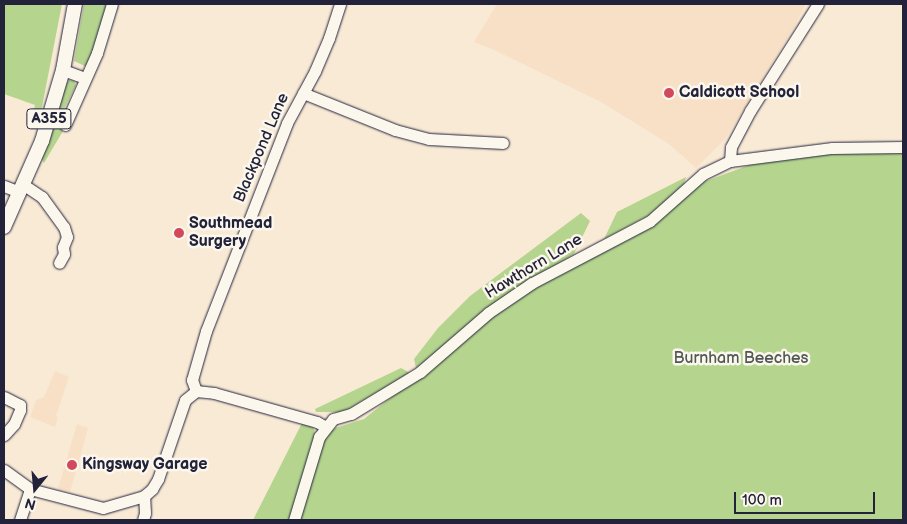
<!DOCTYPE html>
<html>
<head>
<meta charset="utf-8">
<style>
  body { margin:0 }
  #map { position:relative; width:907px; height:524px; overflow:hidden; background:#f9ead6; font-family:"Balsamiq Sans",sans-serif }
  div>[style] { position:absolute }
  [style*='--x'] { left:calc(var(--x)*1px); top:calc(var(--y)*1px); width:calc(var(--w)*1px); rotate:calc(var(--a)*1deg) }
  .built>* { inset:0; background:#f8e0c7 }
  .green>* { inset:0; background:#b5d58e }
  .roads { filter:drop-shadow(0 0 1px #22223b) drop-shadow(0 0 1px #22223b) }
  .minor>* { height:11px; margin:-5.5px; padding:0 5.5px; transform-origin:5.5px; border-radius:5.5px; background:#fbf7ec }
  .major>* { height:14px; margin:-7px; padding:0 7px; transform-origin:7px; border-radius:7px; background:#fbf7ec }
  .dots>* { width:14px; height:14px; translate:-50% -50%; box-sizing:border-box; border:2px solid #fbf7ec; border-radius:50% }
  span { translate:-50% -50%; white-space:nowrap; text-align:center; line-height:1.15; -webkit-text-stroke:5px #fbf7ec; paint-order:stroke }
  .shield-label span { padding:1px 4px; background:#fbf7ec; border:1px solid; border-radius:4px; -webkit-text-stroke-width:0 }
  .shield-label { font-size:15px; color:#22223b; font-weight:700 }
  .poi-label { font-size:16px; color:#22223b; font-weight:700 }
  .left { translate:0 -50%; text-align:left }
  .street-label { font-size:16px; color:#22223b }
  .park-label { font-size:16px; color:#4e5854 }
  .frame { position:absolute; inset:0; border:5px solid #22223b; pointer-events:none }
  .north { position:absolute; left:10px; top:464px; width:50px; height:50px; -webkit-text-stroke:4px #fbf7ec; paint-order:stroke; rotate:197deg; font-size:14px; font-weight:700; line-height:20px; text-align:center; color:#22223b }
  .north::after { content:''; display:block; margin:auto; width:18px; height:22px; background:#22223b; clip-path:polygon(50% 0,100% 100%,50% 72%,0 100%) }
  .scale { position:absolute; left:734px; top:492px; width:141px; height:22px; box-sizing:border-box; border:2px solid #22223b; border-top:0; padding-left:6px; font-size:15px; line-height:18px; white-space:nowrap; color:#22223b; -webkit-text-stroke:4px #fbf7ec; paint-order:stroke }
</style>
</head>
<body>
<div id="map">
  <div class="built">
    <div style="clip-path:polygon(497px 4px,806px 4px,793px 29px,726px 138px,696px 168px,669px 144px,601px 102px,494px 50px,474px 42px)"></div>
    <div style="clip-path:polygon(55px 371px,69px 377px,56px 416px,58px 417px,55px 427px,30px 417px,36px 400px,44px 397px)"></div>
    <div style="clip-path:polygon(77px 424px,88px 428px,70px 492px,58px 489px)"></div>
  </div>
  <div class="green">
    <div style="clip-path:polygon(4px 4px,62px 4px,41px 112px,34px 109px,35px 105px,4px 94px)"></div>
    <div style="clip-path:polygon(84px 4px,109px 4px,87px 67px,74px 61px)"></div>
    <div style="clip-path:polygon(69px 80px,74px 81px,76px 85px,62px 113px,61px 127px,63px 131px,44px 163px,41px 158px,65px 84px)"></div>
    <div style="clip-path:polygon(903px 150px,903px 520px,300px 520px,324px 436px,332px 429px,364px 419px,505px 306px,701px 183px,752px 164px,833px 152px)"></div>
    <div style="clip-path:polygon(686px 177px,684px 184px,651px 214px,604px 239px,617px 212px)"></div>
    <div style="clip-path:polygon(581px 213px,590px 221px,574px 254px,500px 300px,416px 368px,414px 359px,438px 328px,470px 296px)"></div>
    <div style="clip-path:polygon(401px 368px,410px 373px,343px 412px,316px 412px,315px 409px)"></div>
    <div style="clip-path:polygon(302px 423px,312px 425px,316px 435px,292px 520px,253px 520px)"></div>
  </div>
  <div class="roads">
    <div class="minor">
      <div style="--x:63;--y:70;--w:23;--a:20"></div>
      <div style="--x:303;--y:93;--w:99;--a:21.9"></div>
      <div style="--x:395;--y:130;--w:35;--a:15"></div>
      <div style="--x:429;--y:139;--w:74;--a:3.1"></div>
      <div style="--x:65;--y:125;--w:79;--a:-66"></div>
      <div style="--x:97;--y:53;--w:51;--a:-73"></div>
      <div style="--x:730;--y:161;--w:14;--a:-86"></div>
      <div style="--x:731;--y:147;--w:41;--a:-62.2"></div>
      <div style="--x:750;--y:111;--w:127;--a:-57.6"></div>
      <div style="--x:24;--y:185;--w:22;--a:34"></div>
      <div style="--x:42;--y:197;--w:37;--a:54"></div>
      <div style="--x:64;--y:227;--w:10;--a:73"></div>
      <div style="--x:67;--y:237;--w:11;--a:112"></div>
      <div style="--x:63;--y:247;--w:7;--a:82"></div>
      <div style="--x:64;--y:254;--w:10;--a:119"></div>
      <div style="--x:4;--y:186;--w:17;--a:21"></div>
      <div style="--x:196;--y:391;--w:12;--a:-110"></div>
      <div style="--x:192;--y:380;--w:51;--a:-74.1"></div>
      <div style="--x:206;--y:331;--w:223;--a:-68.7"></div>
      <div style="--x:287;--y:123;--w:59;--a:-61.7"></div>
      <div style="--x:315;--y:71;--w:36;--a:-67"></div>
      <div style="--x:329;--y:38;--w:36;--a:-72"></div>
      <div style="--x:196;--y:391;--w:18;--a:6"></div>
      <div style="--x:214;--y:393;--w:107;--a:15.7"></div>
      <div style="--x:317;--y:422;--w:10;--a:29"></div>
      <div style="--x:4;--y:397;--w:18;--a:27"></div>
      <div style="--x:20;--y:405;--w:5;--a:90"></div>
      <div style="--x:20;--y:410;--w:15;--a:113"></div>
      <div style="--x:14;--y:424;--w:15;--a:132"></div>
      <div style="--x:4;--y:470;--w:32;--a:36"></div>
      <div style="--x:30;--y:489;--w:75;--a:14.6"></div>
      <div style="--x:103;--y:508;--w:43;--a:-16.3"></div>
      <div style="--x:20;--y:520;--w:33;--a:-72"></div>
      <div style="--x:143;--y:520;--w:7;--a:-74"></div>
      <div style="--x:145;--y:513;--w:17;--a:-93"></div>
      <div style="--x:144;--y:496;--w:11;--a:-41"></div>
      <div style="--x:152;--y:489;--w:12;--a:-59"></div>
      <div style="--x:158;--y:479;--w:83;--a:-71.1"></div>
      <div style="--x:185;--y:400;--w:14;--a:-39"></div>
      <div style="--x:294;--y:520;--w:87;--a:-73.2"></div>
      <div style="--x:319;--y:437;--w:23;--a:-52"></div>
      <div style="--x:333;--y:419;--w:19;--a:-16"></div>
      <div style="--x:351;--y:414;--w:81;--a:-31.3"></div>
      <div style="--x:420;--y:372;--w:90;--a:-40.9"></div>
      <div style="--x:488;--y:313;--w:53;--a:-34.3"></div>
      <div style="--x:532;--y:283;--w:133;--a:-27.7"></div>
      <div style="--x:650;--y:221;--w:71;--a:-41.6"></div>
      <div style="--x:703;--y:174;--w:30;--a:-26"></div>
      <div style="--x:730;--y:161;--w:103;--a:-7.3"></div>
      <div style="--x:832;--y:148;--w:71;--a:-0.8"></div>
    </div>
    <div class="major">
      <div style="--x:4;--y:227;--w:94;--a:-66.2"></div>
      <div style="--x:42;--y:141;--w:74;--a:-73.5"></div>
      <div style="--x:63;--y:70;--w:67;--a:-79.7"></div>
    </div>
  </div>
  <div class="dots">
    <div style="left:669px;top:93px;background:#d1495b"></div>
    <div style="left:179px;top:233px;background:#d1495b"></div>
    <div style="left:72px;top:465px;background:#d1495b"></div>
  </div>
  <div class="shield-label">
    <span style="left:49px;top:119px">A355</span>
  </div>
  <div class="poi-label">
    <span class="left" style="left:679px;top:93px">Caldicott School</span>
    <span class="left" style="left:189px;top:233px">Southmead<br>Surgery</span>
    <span class="left" style="left:82px;top:465px">Kingsway Garage</span>
  </div>
  <div class="street-label">
    <span style="left:262px;top:148px;rotate:-67deg">Blackpond Lane</span>
    <span style="left:534px;top:267px;rotate:-31deg">Hawthorn Lane</span>
  </div>
  <div class="park-label">
    <span style="left:741px;top:359px">Burnham Beeches</span>
  </div>
  <div class="frame"></div>
  <div class="north">N</div>
  <div class="scale">100 m</div>
</div>
</body>
</html>
